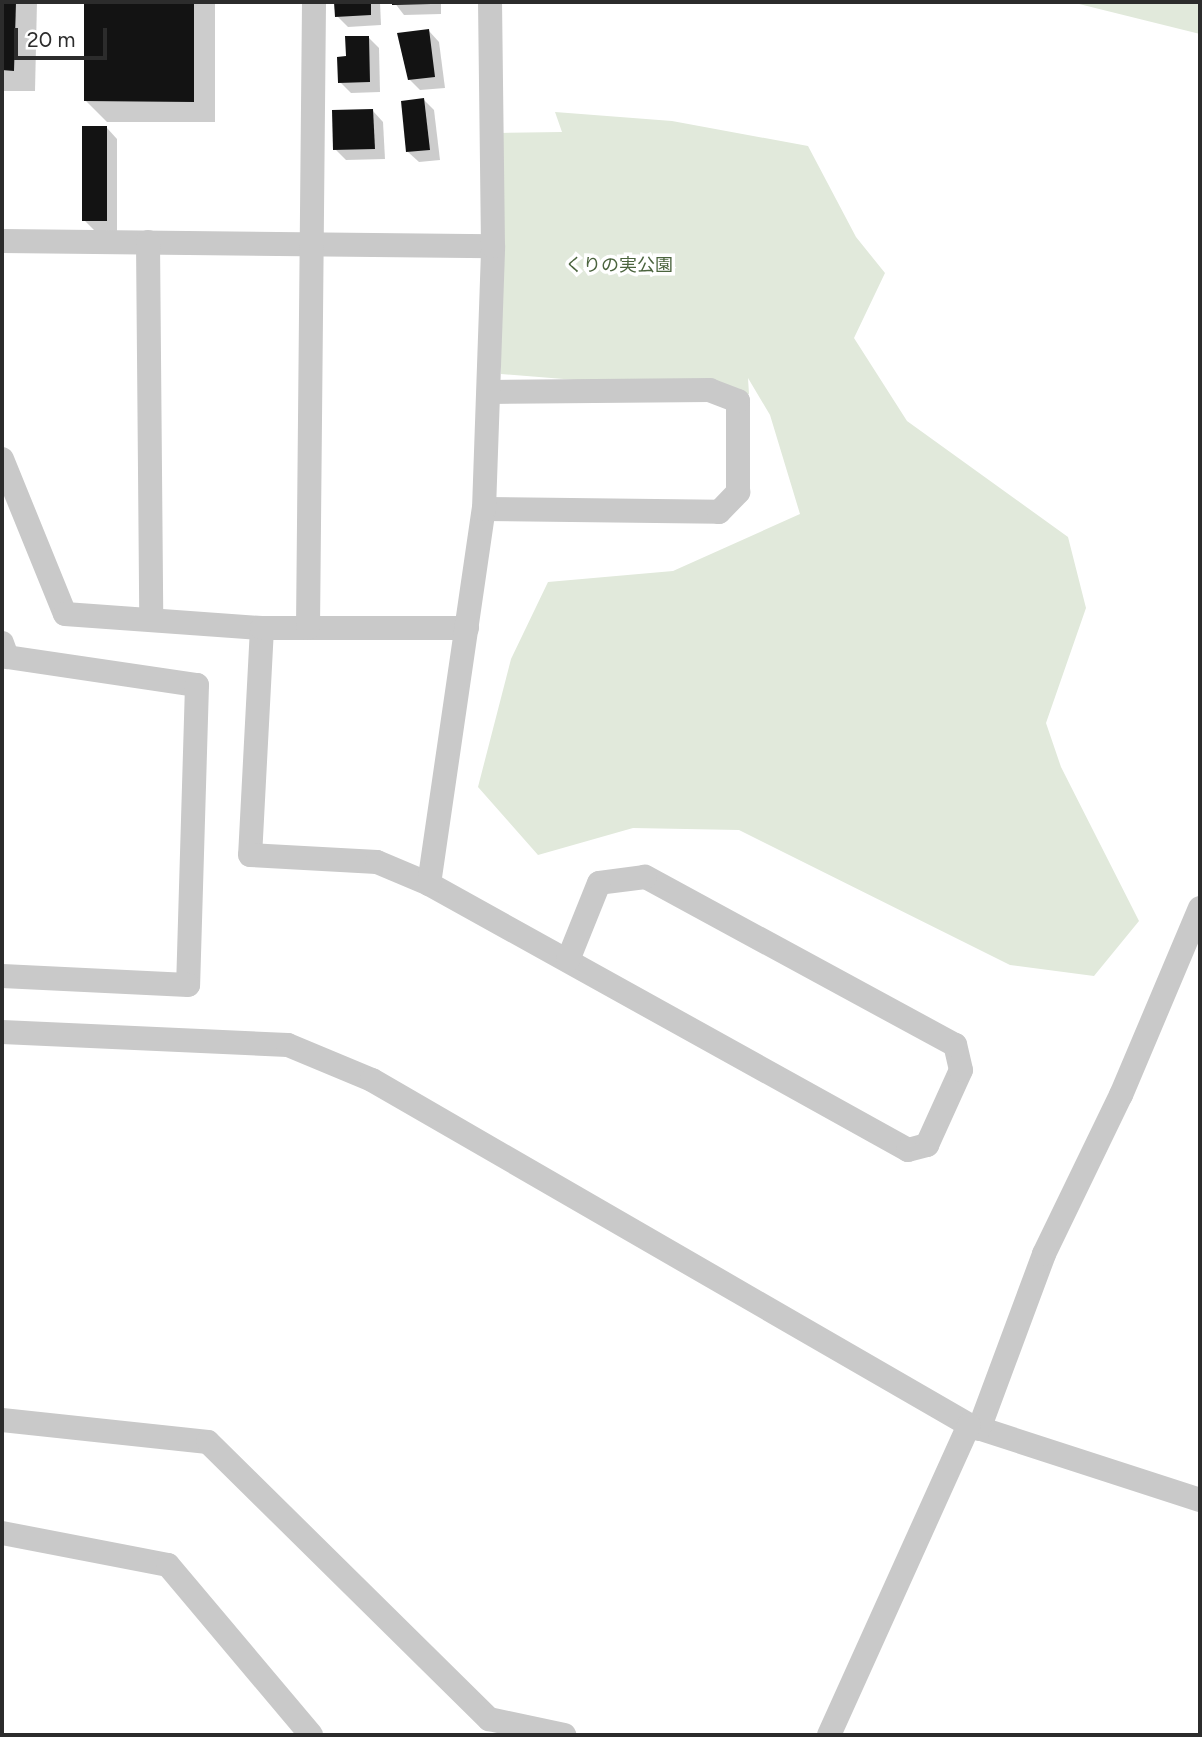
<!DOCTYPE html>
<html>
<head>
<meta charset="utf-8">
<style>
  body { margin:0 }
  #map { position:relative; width:1202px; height:1737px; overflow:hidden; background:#fff; font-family:Figtree,"Noto Sans JP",sans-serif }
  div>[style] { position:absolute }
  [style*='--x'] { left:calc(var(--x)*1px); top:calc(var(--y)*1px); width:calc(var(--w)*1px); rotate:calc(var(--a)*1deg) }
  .green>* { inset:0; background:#e1e9db }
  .shadow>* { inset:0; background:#0003 }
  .building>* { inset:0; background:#131313 }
  .street>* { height:24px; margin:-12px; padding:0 12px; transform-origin:12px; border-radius:12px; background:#c9c9c9 }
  span { translate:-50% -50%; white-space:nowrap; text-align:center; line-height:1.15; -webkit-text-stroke:7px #fff; paint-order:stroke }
  .park-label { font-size:18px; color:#4b643e }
  .frame { position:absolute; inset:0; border:4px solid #2c2c2c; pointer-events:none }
  .scale { position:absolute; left:14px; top:28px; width:93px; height:32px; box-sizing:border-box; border:4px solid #2c2c2c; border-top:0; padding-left:9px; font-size:21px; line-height:24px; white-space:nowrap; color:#2c2c2c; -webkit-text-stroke:5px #fff; paint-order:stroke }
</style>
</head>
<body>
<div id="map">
  <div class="green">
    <div style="clip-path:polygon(1071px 2px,1200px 2px,1200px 34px)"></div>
    <div style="clip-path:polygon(555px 112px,672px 121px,808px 146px,856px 237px,885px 273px,854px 338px,907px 421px,1068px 537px,1086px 608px,1046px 723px,1061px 767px,1139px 921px,1094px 976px,1010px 965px,739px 830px,633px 828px,538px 855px,478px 787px,511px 659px,548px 582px,673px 571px,800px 514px,770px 415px,748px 378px,749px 394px,501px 374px,499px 133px,562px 132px)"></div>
  </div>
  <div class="shadow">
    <div style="clip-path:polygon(2px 2px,37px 2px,35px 91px,2px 91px)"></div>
    <div style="clip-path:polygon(86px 2px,215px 2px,215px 122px,107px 122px,86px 101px)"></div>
    <div style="clip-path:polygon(336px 2px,380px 2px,381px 25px,348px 27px,337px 16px)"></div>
    <div style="clip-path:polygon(394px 2px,441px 2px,441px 14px,404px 15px)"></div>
    <div style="clip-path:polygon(429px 31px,439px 42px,445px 88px,420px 90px,409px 79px)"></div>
    <div style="clip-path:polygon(368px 37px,379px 48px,380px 92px,351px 93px,340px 82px,348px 58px)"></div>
    <div style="clip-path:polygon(424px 100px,434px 110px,440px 160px,419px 162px,408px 152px)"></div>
    <div style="clip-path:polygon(373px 111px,383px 122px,385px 159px,346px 160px,335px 149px)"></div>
    <div style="clip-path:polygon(107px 128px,117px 139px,117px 232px,95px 231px,84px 220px)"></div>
  </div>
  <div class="building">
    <div style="clip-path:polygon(2px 2px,16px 2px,14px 71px,2px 70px)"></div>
    <div style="clip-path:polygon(84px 2px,194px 2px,194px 102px,84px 101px)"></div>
    <div style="clip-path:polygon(334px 2px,371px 2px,371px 15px,335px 17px)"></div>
    <div style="clip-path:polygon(392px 2px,431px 2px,431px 4px,392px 5px)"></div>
    <div style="clip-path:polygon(429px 29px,435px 77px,408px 80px,397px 33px)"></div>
    <div style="clip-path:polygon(345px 36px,369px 36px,370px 82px,338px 83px,337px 57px,346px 56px)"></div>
    <div style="clip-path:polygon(424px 98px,430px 150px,406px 152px,401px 101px)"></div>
    <div style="clip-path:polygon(373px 109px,375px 149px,333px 150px,332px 110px)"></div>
    <div style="clip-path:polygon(82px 126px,107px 126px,107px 221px,82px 221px)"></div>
  </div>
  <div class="street">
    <div style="--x:2;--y:241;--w:491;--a:0.6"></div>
    <div style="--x:148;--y:242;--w:378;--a:89.5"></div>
    <div style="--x:2;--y:459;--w:167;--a:67.9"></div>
    <div style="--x:65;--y:614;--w:197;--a:4.1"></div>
    <div style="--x:262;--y:628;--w:227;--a:93"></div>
    <div style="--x:250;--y:855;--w:127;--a:3.2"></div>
    <div style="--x:377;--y:862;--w:56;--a:22.9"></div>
    <div style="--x:429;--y:884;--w:548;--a:29.04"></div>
    <div style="--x:908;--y:1150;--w:20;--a:-15"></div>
    <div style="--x:927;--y:1145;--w:82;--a:-65.6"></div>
    <div style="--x:961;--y:1070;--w:26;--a:-103"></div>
    <div style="--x:955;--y:1045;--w:353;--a:-151.5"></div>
    <div style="--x:645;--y:877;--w:46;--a:172.6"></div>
    <div style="--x:599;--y:883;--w:83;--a:111.9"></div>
    <div style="--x:484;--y:509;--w:235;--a:0.7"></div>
    <div style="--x:719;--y:512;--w:28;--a:-46"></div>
    <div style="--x:738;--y:492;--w:91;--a:-90"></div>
    <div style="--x:738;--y:401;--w:30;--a:-159"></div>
    <div style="--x:710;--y:390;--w:221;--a:179.5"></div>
    <div style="--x:262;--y:628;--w:205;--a:0"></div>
    <div style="--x:308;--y:628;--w:626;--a:-89.45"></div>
    <div style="--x:2;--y:643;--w:15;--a:70"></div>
    <div style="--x:7;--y:657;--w:192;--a:8.4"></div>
    <div style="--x:197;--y:685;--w:300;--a:91.7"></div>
    <div style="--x:188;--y:985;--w:186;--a:-177.2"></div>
    <div style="--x:429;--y:884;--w:379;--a:-81.7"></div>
    <div style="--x:484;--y:509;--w:263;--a:-88"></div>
    <div style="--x:493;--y:246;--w:244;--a:-90.7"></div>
    <div style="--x:2;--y:1032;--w:286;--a:2.6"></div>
    <div style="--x:288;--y:1045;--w:91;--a:22.6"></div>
    <div style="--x:372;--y:1080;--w:690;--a:30.02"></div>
    <div style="--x:969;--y:1425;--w:243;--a:18"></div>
    <div style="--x:2;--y:1420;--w:207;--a:6.1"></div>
    <div style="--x:208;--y:1442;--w:395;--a:44.6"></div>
    <div style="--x:489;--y:1719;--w:77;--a:12"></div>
    <div style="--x:979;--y:1429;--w:187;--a:-69.6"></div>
    <div style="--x:1044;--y:1254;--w:177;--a:-64.2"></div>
    <div style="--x:1121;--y:1095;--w:203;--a:-67.1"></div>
    <div style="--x:2;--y:1533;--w:169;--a:10.9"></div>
    <div style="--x:168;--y:1565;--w:222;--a:49.9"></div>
    <div style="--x:829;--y:1735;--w:340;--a:-65.7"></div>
  </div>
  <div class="park-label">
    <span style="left:619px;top:265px">くりの実公園</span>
  </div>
  <div class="frame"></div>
  <div class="scale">20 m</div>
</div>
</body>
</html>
